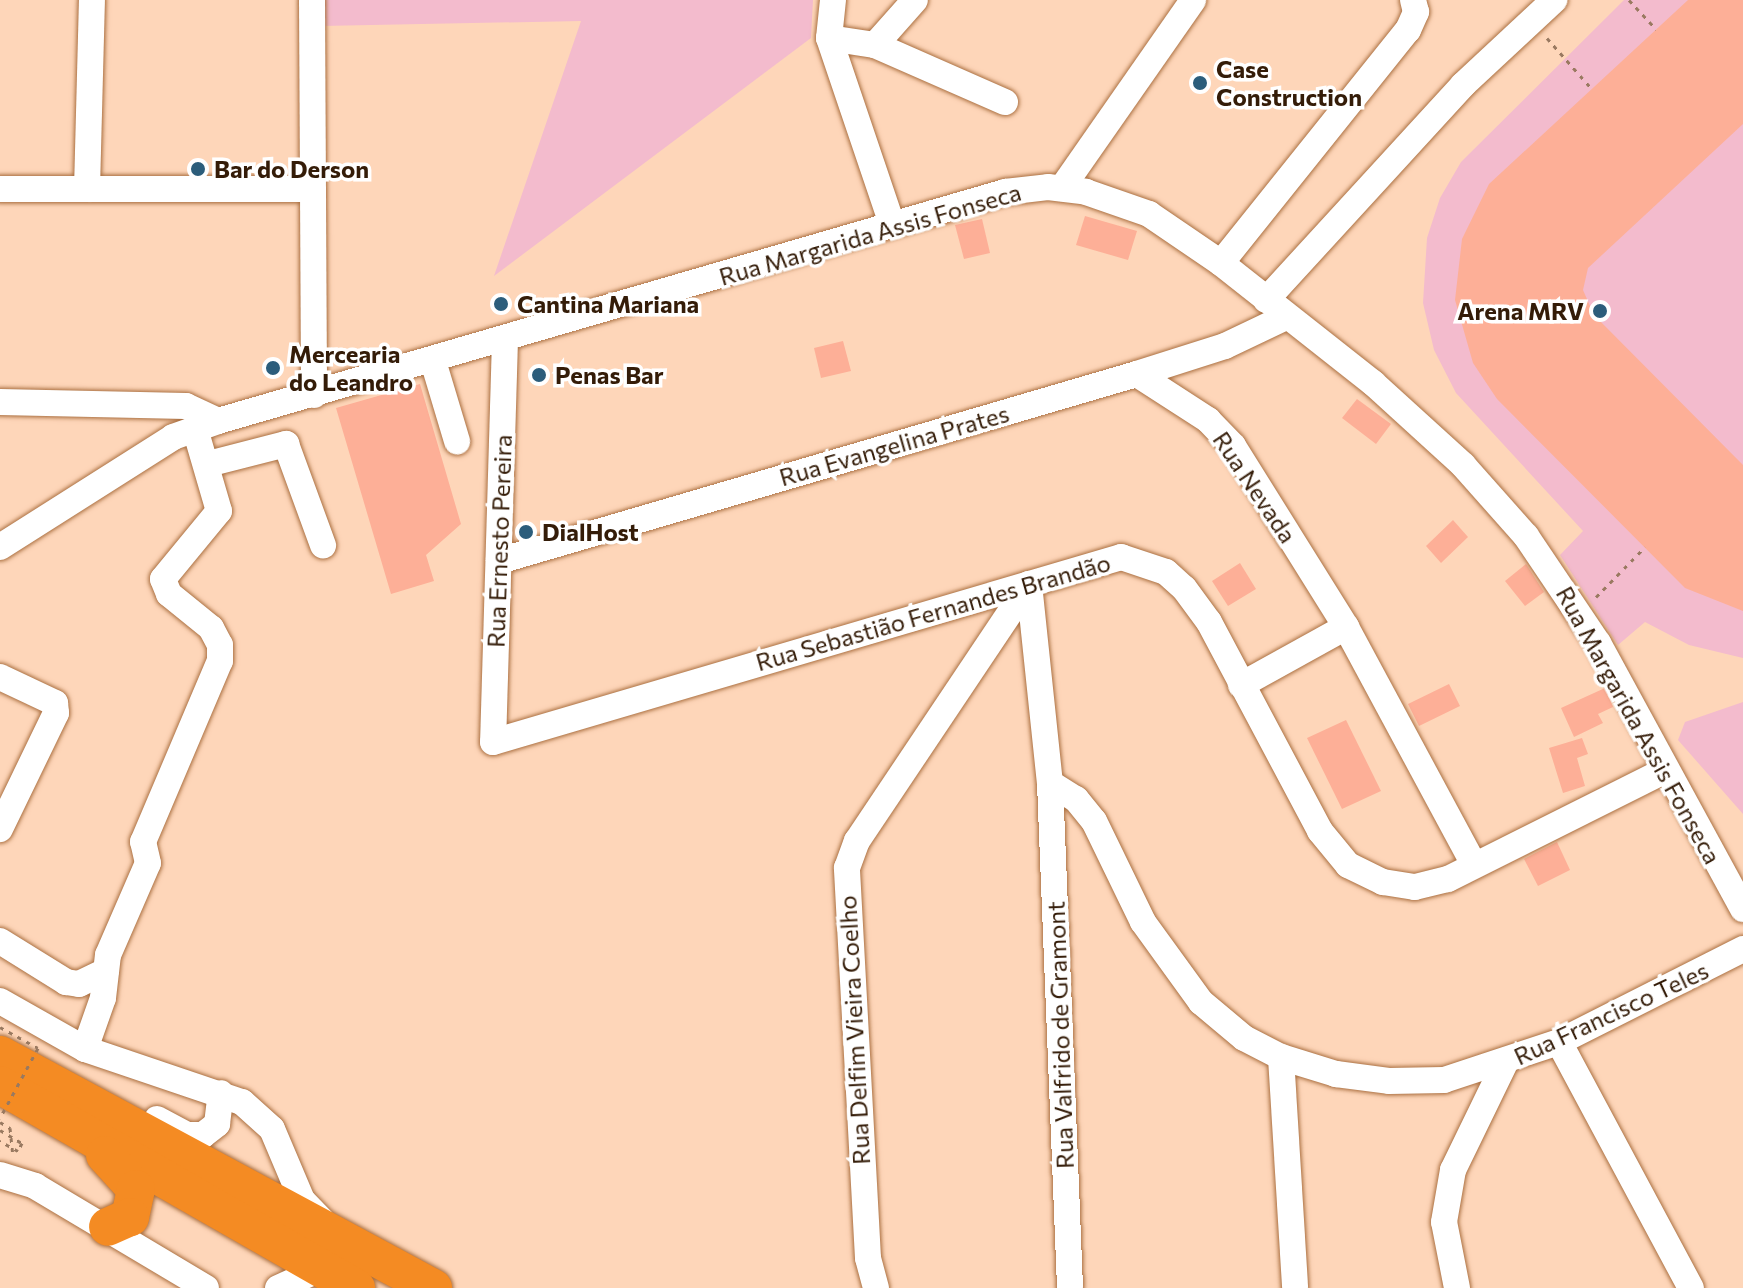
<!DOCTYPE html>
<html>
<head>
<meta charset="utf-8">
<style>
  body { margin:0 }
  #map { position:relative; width:1743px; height:1288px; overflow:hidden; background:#fed6b9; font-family:Commissioner,sans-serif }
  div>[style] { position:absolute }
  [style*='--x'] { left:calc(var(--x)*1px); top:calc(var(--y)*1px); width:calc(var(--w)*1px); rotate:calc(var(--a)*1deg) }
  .green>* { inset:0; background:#f3bbcd }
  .building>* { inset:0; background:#fdaf97 }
  .path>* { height:3px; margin-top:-1.5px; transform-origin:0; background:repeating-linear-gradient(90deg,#997960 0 4px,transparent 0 10px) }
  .roads { filter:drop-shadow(0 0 2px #ab7041) drop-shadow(0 0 2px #ab7041) }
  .minor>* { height:26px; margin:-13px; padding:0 13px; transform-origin:13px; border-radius:13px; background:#fff }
  .highway>* { height:38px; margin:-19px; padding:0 19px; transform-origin:19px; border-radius:19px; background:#f48b23 }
  .path-bridge>* { height:3px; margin-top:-1.5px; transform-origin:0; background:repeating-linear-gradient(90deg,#997960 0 4px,transparent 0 10px) }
  .dots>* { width:22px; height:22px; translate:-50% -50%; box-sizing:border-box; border:4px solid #fff; border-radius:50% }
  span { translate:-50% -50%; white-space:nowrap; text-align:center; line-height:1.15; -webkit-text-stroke:7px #fff; paint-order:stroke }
  .poi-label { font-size:24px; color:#341c08; font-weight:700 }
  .left { translate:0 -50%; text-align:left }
  .right { translate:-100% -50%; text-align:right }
  .street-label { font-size:24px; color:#341c08 }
</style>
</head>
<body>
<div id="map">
  <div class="green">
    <div style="clip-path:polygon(321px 0,813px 0,811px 38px,494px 276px,581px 21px,321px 26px)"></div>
    <div style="clip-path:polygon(1624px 0,1743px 0,1743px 658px,1689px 645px,1645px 622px,1618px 645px,1560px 555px,1583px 531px,1456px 393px,1434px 350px,1423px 303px,1427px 238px,1440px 198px,1461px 162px)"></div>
    <div style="clip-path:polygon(1743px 702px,1743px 814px,1678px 740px,1685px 722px)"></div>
  </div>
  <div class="building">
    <div style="clip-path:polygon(1688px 0,1743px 0,1743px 124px,1588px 268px,1583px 290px,1594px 315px,1743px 465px,1743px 611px,1685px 588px,1497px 399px,1473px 363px,1455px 300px,1462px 239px,1489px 184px)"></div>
    <div style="clip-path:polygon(1085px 216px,1137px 231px,1128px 260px,1076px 245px)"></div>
    <div style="clip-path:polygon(982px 219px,990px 253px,964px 259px,955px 225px)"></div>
    <div style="clip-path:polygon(843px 341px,851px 371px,821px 378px,814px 348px)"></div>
    <div style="clip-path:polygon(420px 384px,461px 524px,426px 555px,434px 581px,391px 594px,336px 408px)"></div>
    <div style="clip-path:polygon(1357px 399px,1391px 424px,1376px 444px,1342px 418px)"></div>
    <div style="clip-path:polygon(1453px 520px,1468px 537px,1441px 563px,1426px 546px)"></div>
    <div style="clip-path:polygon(1240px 563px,1256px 589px,1228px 606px,1212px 581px)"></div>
    <div style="clip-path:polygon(1526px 564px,1544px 592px,1525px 606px,1505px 581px)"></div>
    <div style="clip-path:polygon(1449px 684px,1460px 706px,1419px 726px,1408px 704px)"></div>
    <div style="clip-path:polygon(1605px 688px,1613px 707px,1598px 714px,1603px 723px,1574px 737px,1561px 708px)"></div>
    <div style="clip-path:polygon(1346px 720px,1381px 791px,1342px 809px,1307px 738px)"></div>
    <div style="clip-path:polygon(1582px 738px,1588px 754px,1577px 758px,1585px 786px,1563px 793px,1549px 748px)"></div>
    <div style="clip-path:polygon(1557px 842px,1570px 870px,1538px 886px,1524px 859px)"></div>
  </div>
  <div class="path">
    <div style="--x:1629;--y:0;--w:40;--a:47"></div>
    <div style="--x:1547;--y:38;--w:68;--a:48.6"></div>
    <div style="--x:1596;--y:597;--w:70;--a:-45.6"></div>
    <div style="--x:0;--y:1122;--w:12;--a:31"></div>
    <div style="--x:10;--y:1128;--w:28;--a:84"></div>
  </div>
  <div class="roads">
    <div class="minor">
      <div style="--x:312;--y:0;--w:395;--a:89.7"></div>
      <div style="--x:833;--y:0;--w:38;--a:96"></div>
      <div style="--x:829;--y:38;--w:196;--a:71.3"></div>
      <div style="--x:829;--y:38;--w:47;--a:8.7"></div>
      <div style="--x:875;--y:45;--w:60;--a:-48.4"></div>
      <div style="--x:875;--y:45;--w:142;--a:23.7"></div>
      <div style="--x:1062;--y:188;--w:229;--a:-55.1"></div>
      <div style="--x:0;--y:189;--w:311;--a:0"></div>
      <div style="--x:87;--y:189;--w:189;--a:-88.5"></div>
      <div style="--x:1221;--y:263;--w:299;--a:-51.3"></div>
      <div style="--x:1408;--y:30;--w:20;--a:-66"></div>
      <div style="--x:1416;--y:12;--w:12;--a:-104"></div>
      <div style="--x:1266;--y:300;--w:292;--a:-47.5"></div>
      <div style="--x:1463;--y:85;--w:125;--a:-43"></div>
      <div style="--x:505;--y:340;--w:402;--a:91.7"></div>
      <div style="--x:493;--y:742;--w:655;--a:-16.41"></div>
      <div style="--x:1121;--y:557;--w:47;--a:18.4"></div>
      <div style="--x:1166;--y:572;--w:24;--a:42"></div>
      <div style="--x:1184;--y:588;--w:42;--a:53.7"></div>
      <div style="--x:1209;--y:622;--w:237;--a:62"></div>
      <div style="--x:1320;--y:831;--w:44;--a:50.5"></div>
      <div style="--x:1348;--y:865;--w:39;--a:26"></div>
      <div style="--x:1383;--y:882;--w:32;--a:9"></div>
      <div style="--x:1415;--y:887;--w:34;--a:-14"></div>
      <div style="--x:1448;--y:879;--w:241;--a:-26.6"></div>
      <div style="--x:433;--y:361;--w:84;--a:73.3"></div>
      <div style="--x:1137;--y:374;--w:85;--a:32.9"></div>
      <div style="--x:1208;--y:420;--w:36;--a:46"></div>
      <div style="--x:1233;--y:446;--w:213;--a:58"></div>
      <div style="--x:1346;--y:627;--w:270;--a:61.7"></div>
      <div style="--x:0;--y:402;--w:186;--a:1.2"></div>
      <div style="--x:186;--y:406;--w:35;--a:25"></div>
      <div style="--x:208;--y:464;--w:81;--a:-14.4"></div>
      <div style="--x:286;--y:444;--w:108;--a:69.9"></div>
      <div style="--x:0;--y:547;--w:205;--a:-32.4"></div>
      <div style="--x:173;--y:437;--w:48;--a:-19.6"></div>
      <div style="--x:218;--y:421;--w:820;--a:-16.22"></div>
      <div style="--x:1005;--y:192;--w:43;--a:-6.6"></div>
      <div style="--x:1048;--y:187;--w:38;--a:7"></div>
      <div style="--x:1086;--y:192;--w:67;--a:19.2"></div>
      <div style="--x:1149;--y:214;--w:87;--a:34.2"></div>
      <div style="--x:1221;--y:263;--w:194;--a:38.3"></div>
      <div style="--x:1373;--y:383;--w:122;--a:42.3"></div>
      <div style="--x:1463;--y:465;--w:95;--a:48.4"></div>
      <div style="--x:1526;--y:536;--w:129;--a:56.1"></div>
      <div style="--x:1598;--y:643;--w:303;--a:61.4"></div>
      <div style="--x:499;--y:561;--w:665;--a:-16.34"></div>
      <div style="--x:1137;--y:374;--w:92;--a:-17.7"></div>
      <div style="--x:1225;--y:346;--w:68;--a:-25.4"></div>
      <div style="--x:1029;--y:584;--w:200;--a:84"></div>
      <div style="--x:1050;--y:783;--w:31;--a:32"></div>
      <div style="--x:1076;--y:799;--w:28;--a:51"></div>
      <div style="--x:1094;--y:821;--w:112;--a:64.1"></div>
      <div style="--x:1143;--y:922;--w:99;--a:54.1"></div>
      <div style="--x:1201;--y:1002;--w:56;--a:39.9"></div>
      <div style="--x:1244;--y:1038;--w:42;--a:27.2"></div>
      <div style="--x:1281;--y:1057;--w:58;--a:17.2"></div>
      <div style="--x:1336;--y:1074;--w:53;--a:7.5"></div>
      <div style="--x:1389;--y:1081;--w:55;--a:-1"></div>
      <div style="--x:1444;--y:1080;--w:121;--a:-18.3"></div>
      <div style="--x:1559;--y:1042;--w:206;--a:-26.8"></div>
      <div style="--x:0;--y:677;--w:61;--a:25.3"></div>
      <div style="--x:55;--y:703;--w:10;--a:84"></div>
      <div style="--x:56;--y:713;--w:129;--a:115.8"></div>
      <div style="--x:1241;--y:685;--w:120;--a:-28.9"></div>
      <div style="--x:1050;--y:783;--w:505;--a:87.73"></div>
      <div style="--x:0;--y:941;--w:78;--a:31.8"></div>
      <div style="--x:66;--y:982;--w:13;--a:9"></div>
      <div style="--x:79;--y:984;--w:30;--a:-26"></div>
      <div style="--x:0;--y:1001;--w:98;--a:29.5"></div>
      <div style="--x:85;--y:1049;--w:166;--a:18.7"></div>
      <div style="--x:242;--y:1102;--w:40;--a:42"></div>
      <div style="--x:272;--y:1129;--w:77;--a:67.1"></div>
      <div style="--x:302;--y:1200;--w:29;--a:46"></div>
      <div style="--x:1559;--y:1042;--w:279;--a:61.8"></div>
      <div style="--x:85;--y:1049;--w:54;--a:-70.6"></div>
      <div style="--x:103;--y:998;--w:43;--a:-83.4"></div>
      <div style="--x:108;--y:955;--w:100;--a:-66.5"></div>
      <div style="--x:148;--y:863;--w:22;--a:-103"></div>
      <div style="--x:143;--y:842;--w:197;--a:-67"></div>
      <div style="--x:220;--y:661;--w:16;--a:-90"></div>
      <div style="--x:220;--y:645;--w:19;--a:-118"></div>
      <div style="--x:211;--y:628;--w:54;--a:-141"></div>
      <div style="--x:169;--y:594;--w:16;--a:-112"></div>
      <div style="--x:163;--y:579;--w:88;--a:-50.5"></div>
      <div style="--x:219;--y:511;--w:85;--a:-106.3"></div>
      <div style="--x:1281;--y:1057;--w:231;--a:86.5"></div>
      <div style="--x:157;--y:1119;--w:34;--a:28"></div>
      <div style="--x:187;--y:1135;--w:16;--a:0"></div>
      <div style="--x:203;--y:1135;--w:18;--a:-38"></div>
      <div style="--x:217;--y:1124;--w:31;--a:-83"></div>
      <div style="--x:0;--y:1175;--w:37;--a:17"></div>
      <div style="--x:35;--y:1186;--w:199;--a:30.8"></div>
      <div style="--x:278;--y:1288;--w:46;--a:-24.3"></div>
      <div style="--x:876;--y:1288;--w:31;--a:-105"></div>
      <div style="--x:868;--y:1258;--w:391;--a:-93.1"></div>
      <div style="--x:847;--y:868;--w:29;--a:-70"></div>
      <div style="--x:857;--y:841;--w:309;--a:-56.2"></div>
      <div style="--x:1457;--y:1288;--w:67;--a:-101.1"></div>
      <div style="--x:1444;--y:1222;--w:53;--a:-80.2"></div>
      <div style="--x:1453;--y:1170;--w:119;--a:-64.1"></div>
    </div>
    <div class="highway">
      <div style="--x:0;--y:1055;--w:492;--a:28.3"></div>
      <div style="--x:0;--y:1085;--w:410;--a:29.7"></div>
      <div style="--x:105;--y:1155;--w:46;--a:47.6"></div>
      <div style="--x:136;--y:1189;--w:29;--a:102"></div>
      <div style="--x:130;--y:1217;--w:24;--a:156"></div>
    </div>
  </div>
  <div class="path-bridge">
    <div style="--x:0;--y:1027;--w:43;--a:28.9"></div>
    <div style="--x:38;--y:1048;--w:80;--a:118.5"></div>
    <div style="--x:0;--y:1130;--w:26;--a:31"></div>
    <div style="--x:22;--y:1143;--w:9;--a:117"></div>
    <div style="--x:18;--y:1151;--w:21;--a:-151"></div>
  </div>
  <div class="dots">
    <div style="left:1200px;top:83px;background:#2c5d7b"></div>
    <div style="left:198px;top:169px;background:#2c5d7b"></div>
    <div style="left:501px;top:304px;background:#2c5d7b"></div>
    <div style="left:1600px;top:311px;background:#2c5d7b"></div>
    <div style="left:273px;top:368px;background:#2c5d7b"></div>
    <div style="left:539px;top:375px;background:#2c5d7b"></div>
    <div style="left:526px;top:532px;background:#2c5d7b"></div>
  </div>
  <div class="poi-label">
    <span class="left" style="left:1216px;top:83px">Case<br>Construction</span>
    <span class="left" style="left:214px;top:169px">Bar do Derson</span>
    <span class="left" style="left:517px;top:304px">Cantina Mariana</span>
    <span class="right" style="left:1584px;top:311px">Arena MRV</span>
    <span class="left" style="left:289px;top:368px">Mercearia<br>do Leandro</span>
    <span class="left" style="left:555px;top:375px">Penas Bar</span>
    <span class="left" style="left:542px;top:532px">DialHost</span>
  </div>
  <div class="street-label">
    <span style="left:870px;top:234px;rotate:-16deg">Rua Margarida Assis Fonseca</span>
    <span style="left:894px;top:445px;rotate:-16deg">Rua Evangelina Prates</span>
    <span style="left:1255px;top:487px;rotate:56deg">Rua Nevada</span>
    <span style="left:499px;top:541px;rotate:-88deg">Rua Ernesto Pereira</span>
    <span style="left:933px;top:612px;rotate:-16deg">Rua Sebastião Fernandes Brandão</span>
    <span style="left:1639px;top:725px;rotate:61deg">Rua Margarida Assis Fonseca</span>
    <span style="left:1611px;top:1013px;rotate:-25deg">Rua Francisco Teles</span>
    <span style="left:854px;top:1030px;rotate:-93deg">Rua Delfim Vieira Coelho</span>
    <span style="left:1060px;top:1035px;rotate:-92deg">Rua Valfrido de Gramont</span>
  </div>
</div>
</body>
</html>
